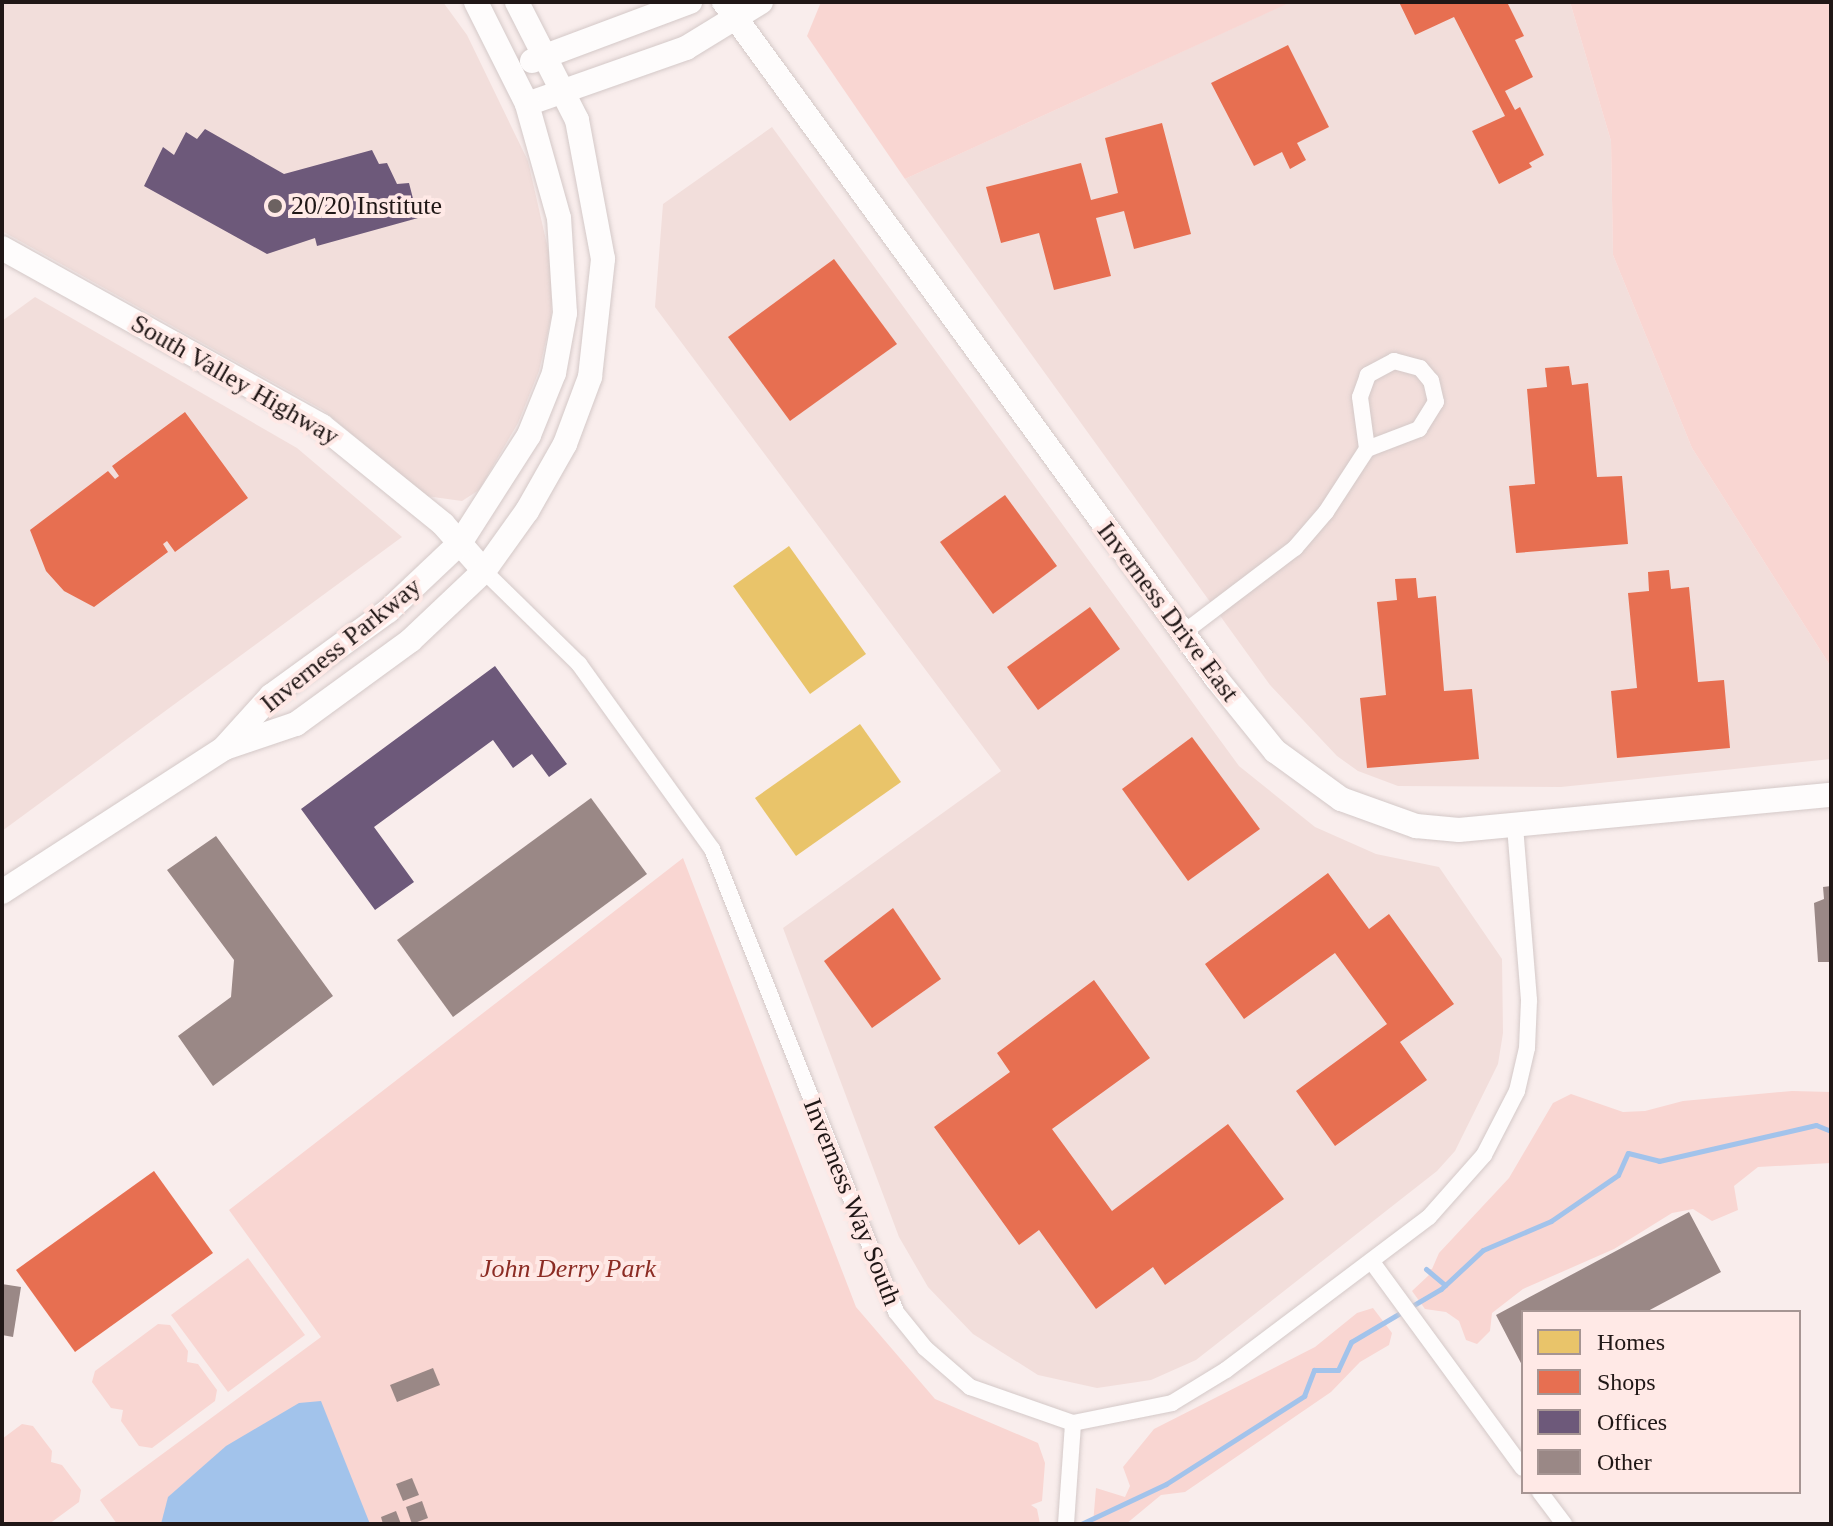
<!DOCTYPE html>
<html>
<head>
<meta charset="utf-8">
<style>
  body { margin:0 }
  #map { position:relative; width:1833px; height:1526px; overflow:hidden; background:#f9edec; font-family:Georgia,serif }
  div>[style] { position:absolute }
  [style*='--x'] { left:calc(var(--x)*1px); top:calc(var(--y)*1px); width:calc(var(--w)*1px); rotate:calc(var(--a)*1deg) }
  .built>* { inset:0; background:#f2dedb }
  .green>* { inset:0; background:#f9d6d2 }
  .water>* { inset:0; background:#a2c3eb }
  .homes>* { inset:0; background:#e9c46a }
  .shops>* { inset:0; background:#e76f51 }
  .offices>* { inset:0; background:#6d597a }
  .stream>* { height:5px; margin:-2.5px; padding:0 2.5px; transform-origin:2.5px; border-radius:2.5px; background:#a2c3eb }
  .building>* { inset:0; background:#9a8886 }
  .roads { filter:drop-shadow(0 0 2px #d4c9c8) drop-shadow(0 0 2px #d4c9c8) }
  .street>* { height:16px; margin:-8px; padding:0 8px; transform-origin:8px; border-radius:8px; background:#fefcfc }
  .secondary>* { height:24px; margin:-12px; padding:0 12px; transform-origin:12px; border-radius:12px; background:#fefcfc }
  .dots>* { width:22px; height:22px; translate:-50% -50%; box-sizing:border-box; border:4px solid #ffe9e6; border-radius:50% }
  span { translate:-50% -50%; white-space:nowrap; text-align:center; line-height:1.15; -webkit-text-stroke:8px #ffe9e6; paint-order:stroke }
  .poi-label { font-size:26px; color:#201716 }
  .left { translate:0 -50%; text-align:left }
  .street-label { font-size:26px; color:#201716 }
  .park-label { font-size:26px; color:#8c2c24; font-style:italic }
  .frame { position:absolute; inset:0; border:4px solid #201716; pointer-events:none }
  .legend { position:absolute; left:1521px; top:1310px; width:280px; height:184px; box-sizing:border-box; background:#ffe9e6; border:2px solid #a69593; margin:0; padding:10px 14px; list-style:none; font-size:24px; color:#201716 }
  .legend li { display:flex; align-items:center; gap:16px; height:40px }
  .legend b { width:40px; border:2px solid #a69593 }
</style>
</head>
<body>
<div id="map">
  <div class="built">
    <div style="clip-path:polygon(2px 2px,443px 2px,467px 35px,528px 161px,553px 271px,551px 318px,539px 371px,518px 423px,479px 490px,462px 501px,426px 496px,323px 410px,2px 231px)"></div>
    <div style="clip-path:polygon(1290px 2px,1570px 2px,1611px 141px,1613px 255px,1692px 448px,1831px 667px,1831px 759px,1561px 787px,1398px 786px,1358px 771px,1337px 756px,1270px 685px,905px 179px)"></div>
    <div style="clip-path:polygon(772px 127px,1239px 766px,1315px 827px,1376px 854px,1439px 867px,1502px 959px,1503px 1033px,1498px 1064px,1455px 1151px,1437px 1171px,1196px 1360px,1151px 1380px,1097px 1388px,1038px 1375px,973px 1334px,928px 1287px,899px 1237px,783px 928px,1001px 771px,655px 307px,663px 204px)"></div>
    <div style="clip-path:polygon(35px 297px,297px 448px,402px 537px,2px 831px,2px 321px)"></div>
  </div>
  <div class="green">
    <div style="clip-path:polygon(821px 2px,1291px 2px,905px 179px,807px 36px)"></div>
    <div style="clip-path:polygon(1570px 2px,1831px 2px,1831px 667px,1692px 448px,1613px 255px,1611px 141px)"></div>
    <div style="clip-path:polygon(683px 858px,856px 1307px,935px 1399px,1038px 1443px,1045px 1463px,1042px 1501px,1031px 1505px,1037px 1509px,1040px 1524px,117px 1524px,100px 1500px,321px 1337px,229px 1210px)"></div>
    <div style="clip-path:polygon(1792px 1091px,1831px 1092px,1831px 1163px,1758px 1167px,1734px 1186px,1738px 1210px,1712px 1221px,1693px 1209px,1672px 1213px,1614px 1249px,1523px 1289px,1492px 1313px,1490px 1331px,1477px 1344px,1466px 1340px,1459px 1321px,1446px 1312px,1425px 1309px,1412px 1291px,1429px 1275px,1425px 1270px,1432px 1269px,1439px 1253px,1509px 1178px,1553px 1103px,1571px 1094px,1623px 1112px,1645px 1111px,1683px 1101px)"></div>
    <div style="clip-path:polygon(248px 1258px,305px 1335px,228px 1392px,171px 1315px)"></div>
    <div style="clip-path:polygon(1373px 1308px,1392px 1333px,1389px 1345px,1360px 1362px,1331px 1392px,1185px 1492px,1161px 1495px,1126px 1524px,1093px 1524px,1096px 1488px,1125px 1497px,1130px 1486px,1123px 1467px,1154px 1429px,1315px 1347px,1357px 1313px)"></div>
    <div style="clip-path:polygon(158px 1324px,170px 1325px,188px 1351px,187px 1362px,198px 1364px,217px 1390px,215px 1401px,152px 1448px,139px 1446px,121px 1421px,123px 1410px,111px 1408px,92px 1382px,95px 1371px)"></div>
    <div style="clip-path:polygon(22px 1424px,33px 1426px,52px 1451px,51px 1462px,62px 1465px,81px 1490px,79px 1502px,49px 1524px,2px 1524px,2px 1439px)"></div>
  </div>
  <div class="water">
    <div style="clip-path:polygon(321px 1401px,370px 1524px,161px 1524px,168px 1497px,226px 1446px,299px 1403px)"></div>
  </div>
  <div class="homes">
    <div style="clip-path:polygon(789px 546px,866px 654px,810px 694px,733px 586px)"></div>
    <div style="clip-path:polygon(860px 724px,901px 782px,796px 856px,755px 798px)"></div>
  </div>
  <div class="shops">
    <div style="clip-path:polygon(1399px 2px,1507px 2px,1524px 36px,1515px 40px,1533px 77px,1505px 91px,1515px 110px,1520px 107px,1544px 155px,1529px 163px,1532px 167px,1499px 184px,1472px 131px,1505px 116px,1454px 17px,1415px 35px)"></div>
    <div style="clip-path:polygon(1288px 45px,1329px 127px,1297px 143px,1306px 160px,1290px 169px,1282px 152px,1254px 166px,1211px 83px)"></div>
    <div style="clip-path:polygon(1162px 123px,1191px 234px,1134px 249px,1124px 211px,1096px 218px,1111px 276px,1054px 290px,1039px 233px,1001px 243px,986px 187px,1081px 163px,1091px 200px,1118px 193px,1105px 138px)"></div>
    <div style="clip-path:polygon(834px 259px,897px 344px,790px 421px,728px 337px)"></div>
    <div style="clip-path:polygon(1569px 366px,1572px 385px,1588px 383px,1597px 477px,1622px 476px,1628px 544px,1516px 553px,1509px 486px,1535px 484px,1527px 389px,1547px 387px,1545px 368px)"></div>
    <div style="clip-path:polygon(185px 412px,248px 498px,175px 552px,167px 541px,163px 544px,168px 552px,94px 607px,64px 591px,46px 571px,30px 530px,108px 471px,115px 479px,119px 476px,112px 466px)"></div>
    <div style="clip-path:polygon(1005px 495px,1057px 566px,993px 614px,940px 542px)"></div>
    <div style="clip-path:polygon(1669px 570px,1671px 589px,1689px 587px,1698px 682px,1724px 680px,1730px 748px,1617px 758px,1611px 691px,1637px 688px,1628px 593px,1649px 591px,1648px 572px)"></div>
    <div style="clip-path:polygon(1416px 578px,1418px 598px,1436px 596px,1444px 691px,1472px 689px,1479px 759px,1367px 768px,1360px 698px,1386px 695px,1377px 602px,1397px 600px,1395px 579px)"></div>
    <div style="clip-path:polygon(1090px 607px,1120px 649px,1038px 710px,1007px 667px)"></div>
    <div style="clip-path:polygon(1192px 737px,1260px 829px,1188px 881px,1122px 789px)"></div>
    <div style="clip-path:polygon(1328px 873px,1369px 929px,1389px 914px,1454px 1004px,1400px 1042px,1427px 1080px,1335px 1146px,1296px 1091px,1387px 1024px,1335px 953px,1244px 1019px,1205px 964px)"></div>
    <div style="clip-path:polygon(893px 908px,941px 979px,872px 1028px,824px 961px)"></div>
    <div style="clip-path:polygon(1094px 980px,1150px 1058px,1052px 1129px,1112px 1211px,1228px 1124px,1284px 1199px,1165px 1285px,1153px 1267px,1096px 1309px,1039px 1230px,1019px 1245px,934px 1127px,1010px 1072px,997px 1053px)"></div>
    <div style="clip-path:polygon(154px 1171px,213px 1253px,75px 1352px,16px 1270px)"></div>
  </div>
  <div class="offices">
    <div style="clip-path:polygon(205px 129px,284px 174px,372px 150px,379px 164px,387px 163px,397px 184px,409px 183px,418px 218px,317px 246px,315px 238px,267px 254px,144px 186px,163px 147px,174px 155px,186px 132px,197px 139px)"></div>
    <div style="clip-path:polygon(495px 666px,567px 764px,549px 777px,532px 754px,513px 768px,493px 740px,374px 827px,414px 882px,375px 910px,301px 809px)"></div>
  </div>
  <div class="stream">
    <div style="--x:1426;--y:1269;--w:25;--a:40"></div>
    <div style="--x:1081;--y:1524;--w:94;--a:-25.2"></div>
    <div style="--x:1166;--y:1484;--w:164;--a:-32.5"></div>
    <div style="--x:1304;--y:1396;--w:28;--a:-69"></div>
    <div style="--x:1314;--y:1370;--w:24;--a:0"></div>
    <div style="--x:1338;--y:1370;--w:31;--a:-65"></div>
    <div style="--x:1351;--y:1342;--w:104;--a:-30.5"></div>
    <div style="--x:1441;--y:1289;--w:57;--a:-42.9"></div>
    <div style="--x:1483;--y:1250;--w:74;--a:-23.1"></div>
    <div style="--x:1551;--y:1221;--w:81;--a:-34.5"></div>
    <div style="--x:1618;--y:1175;--w:24;--a:-66"></div>
    <div style="--x:1628;--y:1153;--w:32;--a:14"></div>
    <div style="--x:1659;--y:1161;--w:161;--a:-12.9"></div>
    <div style="--x:1816;--y:1125;--w:16;--a:22"></div>
  </div>
  <div class="building">
    <div style="clip-path:polygon(591px 798px,647px 874px,453px 1017px,397px 940px)"></div>
    <div style="clip-path:polygon(216px 836px,333px 996px,213px 1086px,178px 1036px,231px 997px,234px 960px,167px 870px)"></div>
    <div style="clip-path:polygon(1831px 886px,1831px 962px,1818px 962px,1814px 903px,1824px 899px,1823px 887px)"></div>
    <div style="clip-path:polygon(1689px 1212px,1721px 1272px,1646px 1312px,1523px 1312px,1523px 1367px,1496px 1315px)"></div>
    <div style="clip-path:polygon(2px 1284px,21px 1287px,13px 1337px,2px 1335px)"></div>
    <div style="clip-path:polygon(433px 1368px,440px 1385px,397px 1402px,390px 1385px)"></div>
    <div style="clip-path:polygon(412px 1478px,419px 1495px,403px 1501px,396px 1484px)"></div>
    <div style="clip-path:polygon(422px 1501px,428px 1518px,412px 1524px,406px 1507px)"></div>
    <div style="clip-path:polygon(396px 1511px,401px 1524px,383px 1524px,381px 1517px)"></div>
  </div>
  <div class="roads">
    <div class="street">
      <div style="--x:484;--y:571;--w:133;--a:44.4"></div>
      <div style="--x:579;--y:664;--w:228;--a:54.3"></div>
      <div style="--x:712;--y:849;--w:498;--a:68.3"></div>
      <div style="--x:896;--y:1312;--w:46;--a:51.1"></div>
      <div style="--x:925;--y:1348;--w:60;--a:40.9"></div>
      <div style="--x:970;--y:1387;--w:109;--a:19.3"></div>
      <div style="--x:1073;--y:1423;--w:101;--a:-11.4"></div>
      <div style="--x:1172;--y:1403;--w:63;--a:-31.4"></div>
      <div style="--x:1226;--y:1370;--w:254;--a:-37"></div>
      <div style="--x:1429;--y:1217;--w:83;--a:-48.4"></div>
      <div style="--x:1484;--y:1155;--w:72;--a:-62.7"></div>
      <div style="--x:1517;--y:1091;--w:44;--a:-76.9"></div>
      <div style="--x:1527;--y:1048;--w:48;--a:-87.6"></div>
      <div style="--x:1529;--y:1000;--w:174;--a:-94.6"></div>
      <div style="--x:1183;--y:633;--w:141;--a:-37.2"></div>
      <div style="--x:1295;--y:548;--w:48;--a:-49.3"></div>
      <div style="--x:1326;--y:512;--w:75;--a:-56.9"></div>
      <div style="--x:1367;--y:449;--w:56;--a:-21"></div>
      <div style="--x:1419;--y:429;--w:32;--a:-58"></div>
      <div style="--x:1436;--y:402;--w:22;--a:-103"></div>
      <div style="--x:1431;--y:381;--w:17;--a:-130"></div>
      <div style="--x:1420;--y:368;--w:27;--a:-165"></div>
      <div style="--x:1394;--y:361;--w:30;--a:152"></div>
      <div style="--x:1368;--y:375;--w:23;--a:110"></div>
      <div style="--x:1360;--y:397;--w:52;--a:82.3"></div>
      <div style="--x:1372;--y:1262;--w:255;--a:53.8"></div>
      <div style="--x:1540;--y:1492;--w:40;--a:53"></div>
      <div style="--x:1066;--y:1524;--w:101;--a:-86"></div>
    </div>
    <div class="secondary">
      <div style="--x:724;--y:2;--w:836;--a:53.95"></div>
      <div style="--x:1216;--y:678;--w:94;--a:51.1"></div>
      <div style="--x:1275;--y:751;--w:82;--a:36"></div>
      <div style="--x:1341;--y:799;--w:80;--a:19.8"></div>
      <div style="--x:1416;--y:826;--w:43;--a:5.3"></div>
      <div style="--x:1459;--y:830;--w:374;--a:-5.4"></div>
      <div style="--x:532;--y:61;--w:169;--a:-20.5"></div>
      <div style="--x:527;--y:104;--w:169;--a:-19.4"></div>
      <div style="--x:686;--y:48;--w:88;--a:-31.5"></div>
      <div style="--x:2;--y:248;--w:366;--a:29.1"></div>
      <div style="--x:322;--y:426;--w:156;--a:39"></div>
      <div style="--x:443;--y:524;--w:62;--a:48.9"></div>
      <div style="--x:225;--y:748;--w:75;--a:-18.7"></div>
      <div style="--x:296;--y:724;--w:142;--a:-36.1"></div>
      <div style="--x:411;--y:640;--w:100;--a:-43.4"></div>
      <div style="--x:484;--y:571;--w:74;--a:-54.4"></div>
      <div style="--x:527;--y:511;--w:77;--a:-60.4"></div>
      <div style="--x:565;--y:444;--w:72;--a:-69.5"></div>
      <div style="--x:590;--y:377;--w:119;--a:-83.7"></div>
      <div style="--x:603;--y:259;--w:141;--a:-100.6"></div>
      <div style="--x:577;--y:120;--w:132;--a:-117"></div>
      <div style="--x:2;--y:892;--w:263;--a:-32.9"></div>
      <div style="--x:223;--y:749;--w:72;--a:-47.8"></div>
      <div style="--x:271;--y:696;--w:145;--a:-36"></div>
      <div style="--x:388;--y:611;--w:99;--a:-43.4"></div>
      <div style="--x:460;--y:543;--w:128;--a:-57.4"></div>
      <div style="--x:529;--y:435;--w:67;--a:-68"></div>
      <div style="--x:554;--y:373;--w:61;--a:-79.6"></div>
      <div style="--x:565;--y:313;--w:95;--a:-93.6"></div>
      <div style="--x:559;--y:218;--w:118;--a:-105.7"></div>
      <div style="--x:527;--y:104;--w:114;--a:-116.6"></div>
    </div>
  </div>
  <div class="dots">
    <div style="left:275px;top:206px;background:#6c6261"></div>
  </div>
  <div class="poi-label">
    <span class="left" style="left:291px;top:206px">20/20 Institute</span>
  </div>
  <div class="street-label">
    <span style="left:235px;top:380px;rotate:30deg">South Valley Highway</span>
    <span style="left:1168px;top:612px;rotate:53deg">Inverness Drive East</span>
    <span style="left:341px;top:645px;rotate:-39deg">Inverness Parkway</span>
    <span style="left:852px;top:1202px;rotate:68deg">Inverness Way South</span>
  </div>
  <div class="park-label">
    <span style="left:568px;top:1269px">John Derry Park</span>
  </div>
  <div class="frame"></div>
  <ul class="legend">
  <li><b style="height:22px;background:#e9c46a"></b>Homes</li>
  <li><b style="height:22px;background:#e76f51"></b>Shops</li>
  <li><b style="height:22px;background:#6d597a"></b>Offices</li>
  <li><b style="height:22px;background:#9a8886"></b>Other</li>
  </ul>
</div>
</body>
</html>
